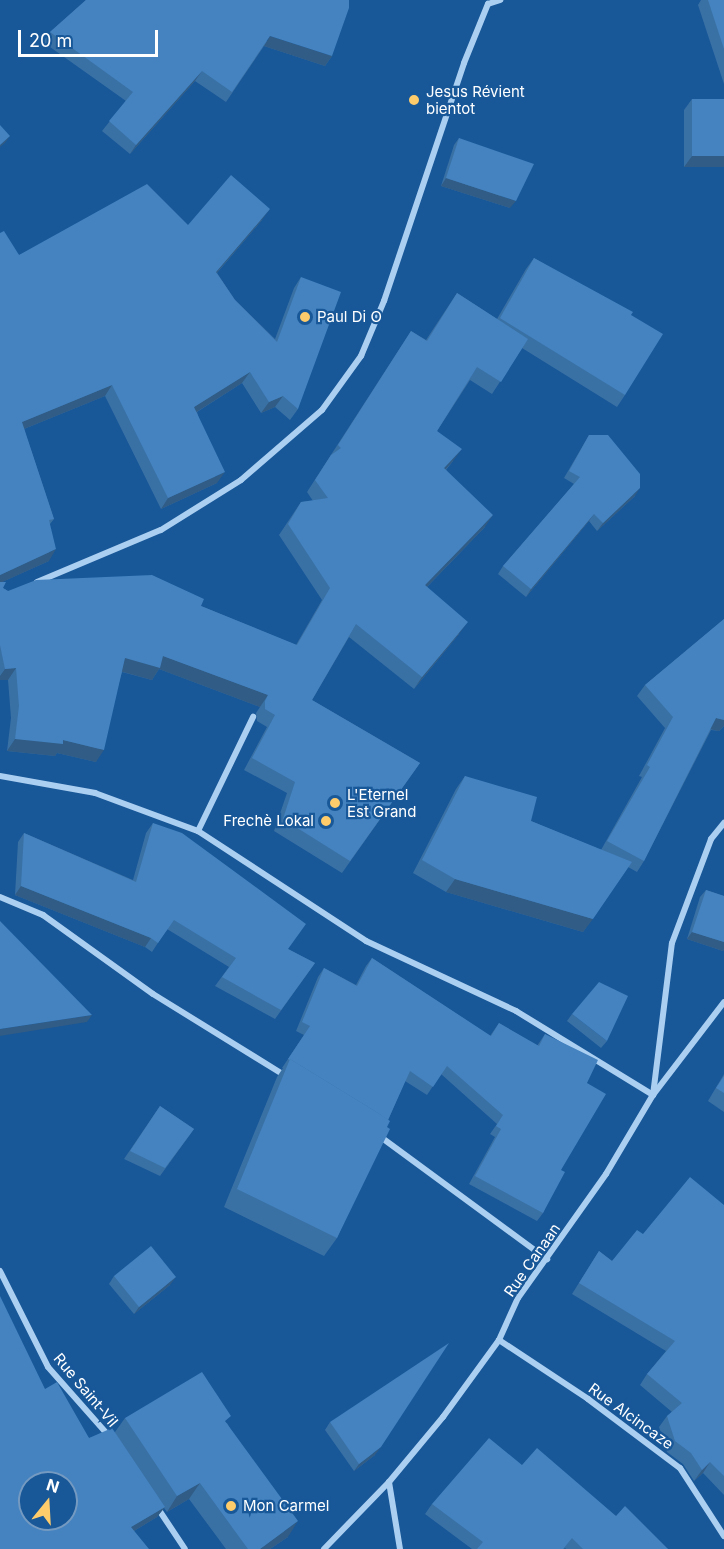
<!DOCTYPE html>
<html>
<head>
<meta charset="utf-8">
<style>
  body { margin:0 }
  #map { position:relative; width:724px; height:1549px; overflow:hidden; background:#185798; font-family:Inter,sans-serif }
  div>[style] { position:absolute }
  [style*='--x'] { left:calc(var(--x)*1px); top:calc(var(--y)*1px); width:calc(var(--w)*1px); rotate:calc(var(--a)*1deg) }
  .minor>* { height:6px; margin:-3px; padding:0 3px; transform-origin:3px; border-radius:3px; background:#abcff1 }
  .wall>* { inset:0; background:#3a71a5 }
  .shaded-wall>* { inset:0; background:#305c86 }
  .building>* { inset:0; background:#4483c0 }
  .dots>* { width:16px; height:16px; translate:-50% -50%; box-sizing:border-box; border:3px solid #185798; border-radius:50% }
  span { translate:-50% -50%; white-space:nowrap; text-align:center; line-height:1.15; -webkit-text-stroke:4.5px #185798; paint-order:stroke }
  .poi-label { font-size:15px; color:#fff }
  .left { translate:0 -50%; text-align:left }
  .right { translate:-100% -50%; text-align:right }
  .street-label { font-size:15px; color:#fff }
  .north { position:absolute; left:18px; top:1471px; width:60px; height:60px; box-sizing:border-box; background:#185798; border:2px solid #749ac1; border-radius:50%; rotate:18deg; font-size:16px; font-weight:700; line-height:24px; text-align:center; color:#fff }
  .north::after { content:''; display:block; margin:auto; width:21px; height:27px; background:#ffcc6b; clip-path:polygon(50% 0,100% 100%,50% 72%,0 100%) }
  .scale { position:absolute; left:18px; top:30px; width:140px; height:27px; box-sizing:border-box; border:3px solid #fff; border-top:0; padding-left:8px; font-size:18px; line-height:21px; white-space:nowrap; color:#fff; -webkit-text-stroke:4px #185798; paint-order:stroke }
</style>
</head>
<body>
<div id="map">
  <div class="minor">
    <div style="--x:37;--y:582;--w:134;--a:-22.8"></div>
    <div style="--x:161;--y:530;--w:94;--a:-32"></div>
    <div style="--x:241;--y:480;--w:107;--a:-40.8"></div>
    <div style="--x:322;--y:410;--w:67;--a:-54.2"></div>
    <div style="--x:361;--y:356;--w:60;--a:-67.3"></div>
    <div style="--x:384;--y:301;--w:251;--a:-71.4"></div>
    <div style="--x:464;--y:63;--w:64;--a:-67.9"></div>
    <div style="--x:488;--y:4;--w:13;--a:-18"></div>
    <div style="--x:0;--y:776;--w:97;--a:10.1"></div>
    <div style="--x:95;--y:793;--w:110;--a:20.3"></div>
    <div style="--x:198;--y:831;--w:201;--a:33.2"></div>
    <div style="--x:366;--y:941;--w:166;--a:25"></div>
    <div style="--x:516;--y:1011;--w:161;--a:31.5"></div>
    <div style="--x:653;--y:1095;--w:153;--a:-82.9"></div>
    <div style="--x:672;--y:943;--w:111;--a:-69.4"></div>
    <div style="--x:711;--y:839;--w:21;--a:-51"></div>
    <div style="--x:198;--y:831;--w:127;--a:-64.2"></div>
    <div style="--x:0;--y:897;--w:47;--a:22.7"></div>
    <div style="--x:43;--y:915;--w:135;--a:35.7"></div>
    <div style="--x:153;--y:994;--w:156;--a:31.7"></div>
    <div style="--x:378;--y:1135;--w:210;--a:36.3"></div>
    <div style="--x:0;--y:1271;--w:107;--a:63.4"></div>
    <div style="--x:48;--y:1367;--w:92;--a:48.5"></div>
    <div style="--x:499;--y:1340;--w:107;--a:33.5"></div>
    <div style="--x:588;--y:1399;--w:115;--a:36.9"></div>
    <div style="--x:680;--y:1468;--w:81;--a:57.1"></div>
    <div style="--x:389;--y:1482;--w:68;--a:80.7"></div>
    <div style="--x:157;--y:1507;--w:50;--a:56.3"></div>
    <div style="--x:324;--y:1549;--w:93;--a:-45.9"></div>
    <div style="--x:389;--y:1482;--w:85;--a:-50.3"></div>
    <div style="--x:443;--y:1417;--w:95;--a:-54"></div>
    <div style="--x:499;--y:1340;--w:46;--a:-65.7"></div>
    <div style="--x:518;--y:1298;--w:152;--a:-54.6"></div>
    <div style="--x:606;--y:1174;--w:92;--a:-59.3"></div>
    <div style="--x:653;--y:1095;--w:117;--a:-52.6"></div>
  </div>
  <div class="wall">
    <div style="clip-path:polygon(86px 0,332px 56px,325px 66px,264px 46px,226px 102px,195px 81px,130px 154px,102px 131px,126px 101px,43px 42px,50px 32px)"></div>
    <div style="clip-path:polygon(701px 0,724px 0,724px 84px,698px 5px)"></div>
    <div style="clip-path:polygon(692px 99px,724px 99px,724px 167px,684px 167px,684px 110px)"></div>
    <div style="clip-path:polygon(459px 138px,510px 208px,441px 186px,454px 145px)"></div>
    <div style="clip-path:polygon(262px 220px,217px 273px,235px 300px,275px 339px,294px 288px,301px 277px,298px 409px,290px 420px,275px 407px,261px 413px,242px 383px,197px 412px,217px 483px,161px 509px,105px 396px,24px 429px,54px 519px,50px 524px,49px 561px,2px 582px,3px 588px,8px 591px,201px 606px,296px 645px,322px 600px,279px 535px,301px 502px,313px 501px,307px 492px,411px 331px,426px 340px,457px 293px,497px 319px,526px 269px,534px 258px,631px 315px,625px 395px,617px 407px,522px 348px,492px 394px,470px 380px,437px 431px,453px 461px,446px 470px,485px 527px,427px 587px,459px 634px,414px 689px,349px 637px,312px 700px,420px 763px,342px 873px,274px 831px,287px 793px,244px 770px,267px 727px,257px 721px,256px 713px,260px 707px,159px 669px,152px 680px,122px 672px,96px 762px,57px 753px,55px 756px,7px 751px,11px 718px,8px 680px,0 680px,0 233px,19px 255px,188px 225px)"></div>
    <div style="clip-path:polygon(589px 435px,635px 496px,597px 531px,589px 521px,526px 597px,498px 574px,503px 566px,574px 484px,564px 478px)"></div>
    <div style="clip-path:polygon(724px 619px,724px 726px,719px 731px,711px 730px,644px 861px,637px 872px,628px 867px,583px 932px,446px 892px,413px 873px,456px 789px,465px 776px,531px 821px,601px 850px,642px 777px,639px 776px,665px 728px,637px 696px,645px 685px)"></div>
    <div style="clip-path:polygon(153px 823px,288px 949px,315px 963px,275px 1019px,215px 986px,229px 967px,167px 929px,152px 952px,145px 947px,15px 895px,18px 842px,24px 833px,133px 880px,146px 833px)"></div>
    <div style="clip-path:polygon(706px 890px,724px 896px,724px 949px,723px 951px,687px 939px,700px 897px)"></div>
    <div style="clip-path:polygon(372px 958px,490px 1036px,499px 1023px,537px 1046px,545px 1034px,587px 1083px,561px 1170px,543px 1213px,537px 1221px,469px 1184px,495px 1137px,490px 1134px,497px 1124px,441px 1074px,427px 1095px,405px 1081px,337px 1238px,324px 1256px,224px 1207px,277px 1077px,283px 1068px,282px 1068px,304px 1035px,296px 1031px,318px 977px,324px 968px,356px 985px,366px 966px)"></div>
    <div style="clip-path:polygon(572px 1014px,607px 1041px,601px 1048px,567px 1021px)"></div>
    <div style="clip-path:polygon(724px 1074px,724px 1112px,708px 1101px)"></div>
    <div style="clip-path:polygon(160px 1106px,194px 1129px,160px 1176px,124px 1159px)"></div>
    <div style="clip-path:polygon(724px 1205px,724px 1495px,703px 1473px,694px 1481px,683px 1464px,667px 1452px,659px 1427px,667px 1416px,672px 1412px,640px 1385px,647px 1374px,666px 1351px,572px 1294px,599px 1251px,612px 1261px,643px 1234px)"></div>
    <div style="clip-path:polygon(114px 1276px,170px 1285px,134px 1314px,109px 1284px)"></div>
    <div style="clip-path:polygon(45px 1389px,89px 1438px,115px 1432px,125px 1418px,227px 1423px,288px 1537px,270px 1549px,226px 1549px,189px 1499px,167px 1512px,164px 1508px,157px 1517px,134px 1531px,0 1549px)"></div>
    <div style="clip-path:polygon(330px 1422px,375px 1455px,354px 1471px,325px 1430px)"></div>
    <div style="clip-path:polygon(522px 1465px,616px 1516px,668px 1549px,566px 1549px,565px 1548px,564px 1549px,472px 1549px,425px 1514px,432px 1504px)"></div>
  </div>
  <div class="shaded-wall">
    <div style="clip-path:polygon(270px 36px,332px 56px,325px 66px,264px 46px)"></div>
    <div style="clip-path:polygon(202px 71px,195px 81px,130px 154px,136px 145px)"></div>
    <div style="clip-path:polygon(10px 136px,5px 143px,0 147px,0 145px)"></div>
    <div style="clip-path:polygon(692px 156px,724px 156px,724px 167px,684px 167px)"></div>
    <div style="clip-path:polygon(446px 178px,516px 201px,510px 208px,441px 186px)"></div>
    <div style="clip-path:polygon(270px 209px,262px 220px,208px 283px,216px 272px)"></div>
    <div style="clip-path:polygon(250px 372px,242px 383px,187px 418px,194px 407px)"></div>
    <div style="clip-path:polygon(112px 385px,105px 396px,14px 433px,22px 422px)"></div>
    <div style="clip-path:polygon(283px 396px,275px 407px,261px 413px,269px 402px)"></div>
    <div style="clip-path:polygon(462px 449px,453px 461px,436px 480px,444px 468px)"></div>
    <div style="clip-path:polygon(225px 472px,217px 483px,161px 509px,168px 498px)"></div>
    <div style="clip-path:polygon(640px 488px,635px 496px,597px 531px,603px 523px)"></div>
    <div style="clip-path:polygon(594px 514px,589px 521px,526px 597px,531px 589px)"></div>
    <div style="clip-path:polygon(493px 515px,485px 527px,417px 597px,425px 585px)"></div>
    <div style="clip-path:polygon(56px 549px,49px 561px,0 583px,0 575px)"></div>
    <div style="clip-path:polygon(468px 622px,459px 634px,414px 689px,422px 677px)"></div>
    <div style="clip-path:polygon(163px 656px,268px 695px,260px 707px,159px 669px,152px 680px,116px 670px,125px 658px)"></div>
    <div style="clip-path:polygon(16px 668px,8px 680px,0 680px,0 676px,5px 669px)"></div>
    <div style="clip-path:polygon(716px 718px,724px 720px,724px 726px,719px 731px,709px 729px)"></div>
    <div style="clip-path:polygon(15px 739px,63px 740px,104px 750px,96px 762px,57px 753px,55px 756px,7px 751px)"></div>
    <div style="clip-path:polygon(455px 879px,593px 919px,583px 932px,446px 892px)"></div>
    <div style="clip-path:polygon(21px 886px,151px 938px,145px 947px,15px 895px)"></div>
    <div style="clip-path:polygon(692px 932px,724px 942px,724px 949px,723px 951px,687px 939px)"></div>
    <div style="clip-path:polygon(92px 1015px,87px 1022px,0 1036px,0 1029px)"></div>
    <div style="clip-path:polygon(176px 1277px,170px 1285px,134px 1314px,139px 1307px)"></div>
    <div style="clip-path:polygon(381px 1447px,375px 1455px,354px 1471px,359px 1464px)"></div>
    <div style="clip-path:polygon(710px 1462px,703px 1473px,694px 1481px,702px 1470px)"></div>
    <div style="clip-path:polygon(200px 1483px,189px 1499px,167px 1512px,177px 1496px)"></div>
    <div style="clip-path:polygon(165px 1507px,157px 1517px,124px 1537px,131px 1527px)"></div>
    <div style="clip-path:polygon(298px 1521px,288px 1537px,270px 1549px,260px 1549px)"></div>
  </div>
  <div class="building">
    <div style="clip-path:polygon(86px 0,349px 0,349px 8px,332px 56px,270px 36px,232px 92px,202px 71px,136px 145px,109px 121px,133px 92px,50px 32px)"></div>
    <div style="clip-path:polygon(708px 0,724px 0,724px 49px)"></div>
    <div style="clip-path:polygon(692px 99px,724px 99px,724px 156px,692px 156px)"></div>
    <div style="clip-path:polygon(0 125px,10px 136px,0 145px)"></div>
    <div style="clip-path:polygon(459px 138px,534px 164px,516px 201px,446px 178px)"></div>
    <div style="clip-path:polygon(231px 175px,270px 209px,216px 272px,235px 300px,277px 342px,301px 277px,341px 292px,298px 409px,283px 396px,269px 402px,250px 372px,194px 407px,225px 472px,168px 498px,112px 385px,22px 422px,54px 519px,49px 520px,56px 549px,0 575px,0 233px,4px 231px,19px 255px,147px 184px,188px 225px)"></div>
    <div style="clip-path:polygon(534px 258px,633px 312px,631px 315px,663px 334px,625px 395px,500px 318px)"></div>
    <div style="clip-path:polygon(457px 293px,528px 339px,501px 382px,477px 367px,437px 431px,462px 449px,444px 468px,493px 515px,425px 585px,468px 622px,422px 677px,356px 624px,312px 700px,420px 763px,350px 861px,283px 819px,295px 782px,252px 758px,275px 715px,265px 709px,265px 701px,268px 695px,163px 656px,160px 668px,125px 658px,104px 750px,63px 740px,63px 744px,15px 739px,19px 706px,16px 668px,5px 669px,0 645px,0 582px,6px 582px,3px 588px,8px 591px,36px 580px,152px 575px,204px 599px,201px 606px,297px 645px,330px 588px,288px 524px,301px 502px,328px 498px,315px 480px,331px 455px,341px 448px,338px 445px,411px 331px,427px 341px)"></div>
    <div style="clip-path:polygon(589px 435px,608px 435px,640px 474px,640px 488px,603px 523px,594px 514px,531px 589px,503px 566px,580px 477px,569px 471px)"></div>
    <div style="clip-path:polygon(724px 619px,724px 720px,716px 718px,644px 861px,607px 841px,650px 767px,647px 765px,673px 717px,645px 685px)"></div>
    <div style="clip-path:polygon(465px 776px,537px 797px,531px 821px,632px 862px,593px 919px,455px 879px,422px 860px)"></div>
    <div style="clip-path:polygon(153px 823px,182px 833px,306px 924px,288px 949px,315px 963px,281px 1010px,222px 977px,236px 958px,174px 920px,158px 943px,151px 938px,21px 886px,24px 833px,136px 882px)"></div>
    <div style="clip-path:polygon(706px 890px,724px 896px,724px 942px,692px 932px)"></div>
    <div style="clip-path:polygon(0 921px,92px 1015px,0 1029px)"></div>
    <div style="clip-path:polygon(372px 958px,491px 1036px,499px 1023px,539px 1046px,545px 1034px,598px 1060px,587px 1083px,606px 1094px,561px 1170px,565px 1172px,543px 1213px,475px 1176px,501px 1129px,496px 1126px,503px 1115px,447px 1066px,433px 1087px,410px 1071px,388px 1120px,378px 1113px,290px 1059px,290px 1060px,288px 1059px,310px 1026px,302px 1022px,324px 968px,357px 986px)"></div>
    <div style="clip-path:polygon(599px 982px,628px 996px,607px 1041px,572px 1014px)"></div>
    <div style="clip-path:polygon(290px 1059px,378px 1113px,390px 1121px,387px 1127px,390px 1129px,337px 1238px,237px 1189px)"></div>
    <div style="clip-path:polygon(724px 1076px,724px 1093px,716px 1088px)"></div>
    <div style="clip-path:polygon(160px 1106px,194px 1129px,165px 1168px,130px 1151px)"></div>
    <div style="clip-path:polygon(690px 1177px,724px 1205px,724px 1476px,710px 1462px,702px 1470px,691px 1453px,675px 1441px,667px 1416px,682px 1403px,647px 1374px,675px 1341px,579px 1283px,599px 1251px,612px 1261px,637px 1230px,643px 1234px)"></div>
    <div style="clip-path:polygon(151px 1246px,176px 1277px,139px 1307px,114px 1276px)"></div>
    <div style="clip-path:polygon(evenodd,0 1296px,45px 1389px,57px 1382px,89px 1438px,112px 1428px,165px 1507px,131px 1527px,149px 1549px,0 1549px,0 1296px,30px 1483px,66px 1483px,66px 1519px,30px 1519px,30px 1483px)"></div>
    <div style="clip-path:polygon(449px 1343px,381px 1447px,359px 1464px,330px 1422px)"></div>
    <div style="clip-path:polygon(202px 1372px,231px 1416px,225px 1421px,298px 1521px,260px 1549px,248px 1549px,200px 1483px,177px 1496px,125px 1418px)"></div>
    <div style="clip-path:polygon(489px 1438px,522px 1465px,537px 1448px,616px 1516px,625px 1506px,668px 1549px,583px 1549px,572px 1538px,563px 1549px,477px 1549px,483px 1542px,432px 1504px)"></div>
  </div>
  <div class="dots">
    <div style="left:414px;top:100px;background:#ffcc6b"></div>
    <div style="left:305px;top:317px;background:#ffcc6b"></div>
    <div style="left:335px;top:803px;background:#ffcc6b"></div>
    <div style="left:326px;top:821px;background:#ffcc6b"></div>
    <div style="left:231px;top:1506px;background:#ffcc6b"></div>
  </div>
  <div class="poi-label">
    <span class="left" style="left:426px;top:100px">Jesus Révient<br>bientot</span>
    <span class="left" style="left:317px;top:317px">Paul Di O</span>
    <span class="left" style="left:347px;top:803px">L'Eternel<br>Est Grand</span>
    <span class="right" style="left:314px;top:821px">Frechè Lokal</span>
    <span class="left" style="left:243px;top:1506px">Mon Carmel</span>
  </div>
  <div class="street-label">
    <span style="left:532px;top:1260px;rotate:-55deg">Rue Canaan</span>
    <span style="left:86px;top:1390px;rotate:50deg">Rue Saint-Vil</span>
    <span style="left:631px;top:1416px;rotate:36deg">Rue Alcincaze</span>
  </div>
  <div class="north">N</div>
  <div class="scale">20 m</div>
</div>
</body>
</html>
